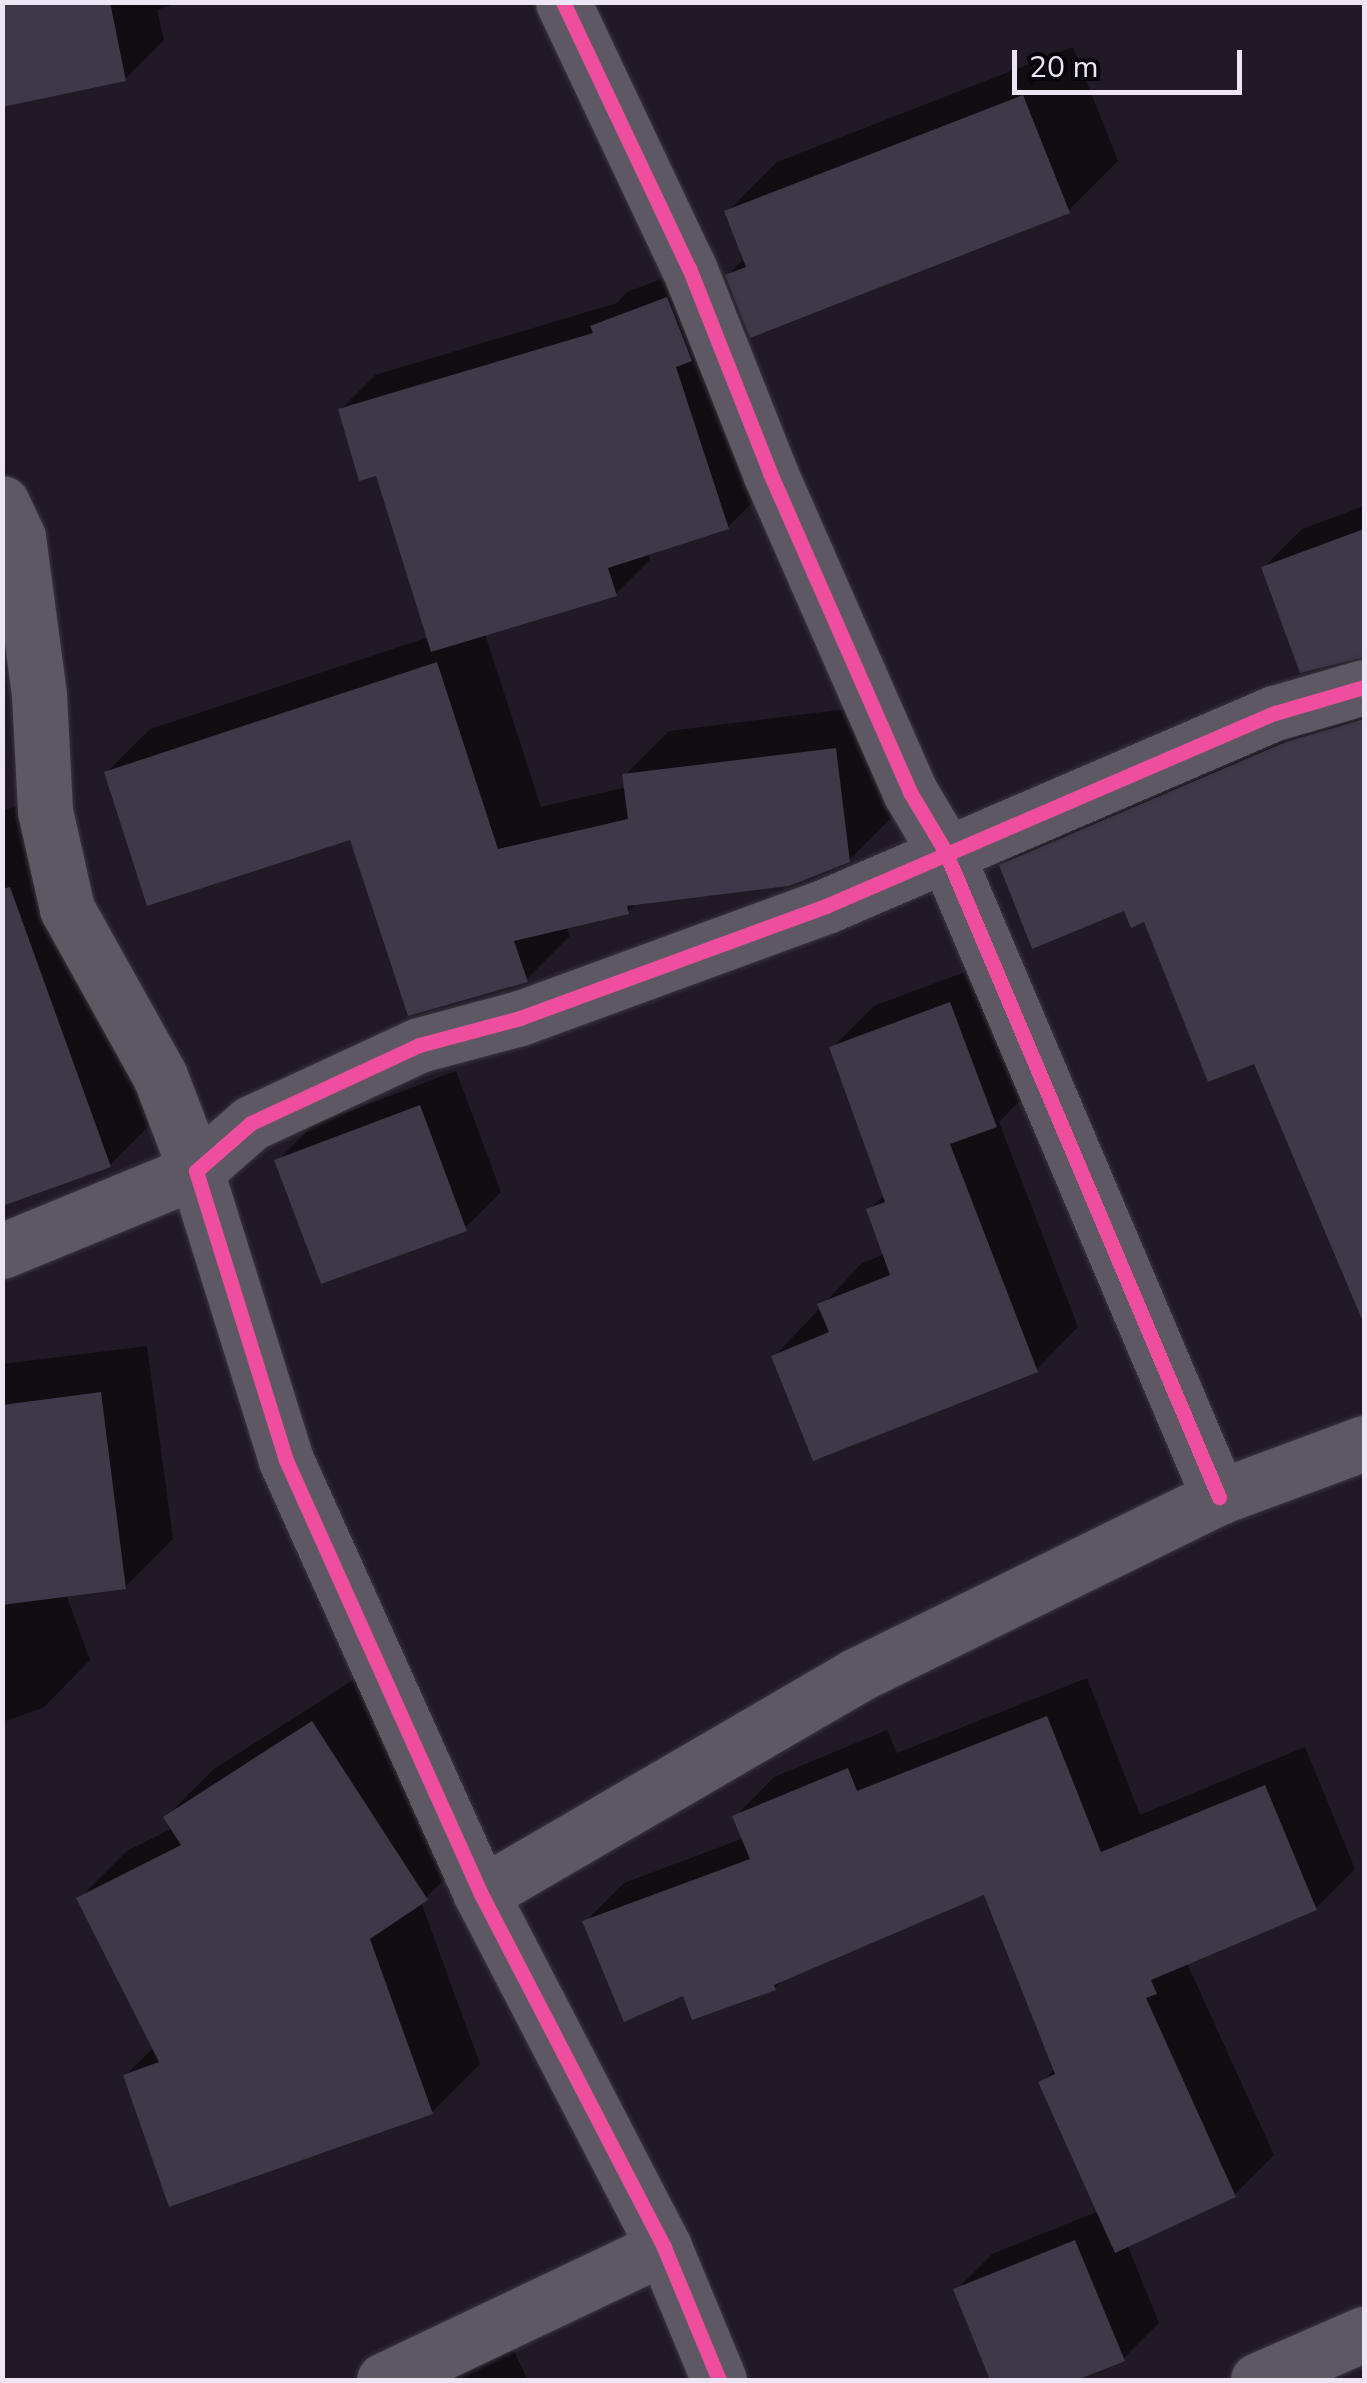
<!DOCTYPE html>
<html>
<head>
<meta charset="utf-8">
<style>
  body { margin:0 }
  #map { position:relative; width:1367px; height:2383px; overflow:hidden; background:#211925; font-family:"Nunito Sans",sans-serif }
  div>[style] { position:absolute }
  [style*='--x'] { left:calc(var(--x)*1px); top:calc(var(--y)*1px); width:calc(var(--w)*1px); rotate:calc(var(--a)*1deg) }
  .shadow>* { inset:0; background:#0007 }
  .building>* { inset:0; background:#3e3849 }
  .roads { filter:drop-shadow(0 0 2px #3b3540) drop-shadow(0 0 2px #3b3540) }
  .minor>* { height:55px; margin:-27.5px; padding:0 27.5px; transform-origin:27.5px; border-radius:27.5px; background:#5e5862 }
  .cycleway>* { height:15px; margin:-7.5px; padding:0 7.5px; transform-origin:7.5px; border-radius:7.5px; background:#ef4d9e }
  span { translate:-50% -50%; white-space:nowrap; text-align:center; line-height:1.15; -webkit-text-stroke:10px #08040c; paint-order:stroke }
  .frame { position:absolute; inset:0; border:5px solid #ede4f4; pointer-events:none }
  .scale { position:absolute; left:1012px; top:50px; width:230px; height:45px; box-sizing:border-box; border:5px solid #ede4f4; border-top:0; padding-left:12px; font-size:30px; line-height:35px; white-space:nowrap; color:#ede4f4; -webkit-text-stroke:8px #08040c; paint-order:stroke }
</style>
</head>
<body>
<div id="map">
  <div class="shadow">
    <div style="clip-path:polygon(2px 2px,180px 2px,157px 10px,164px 40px,125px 79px)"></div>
    <div style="clip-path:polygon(1073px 47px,1118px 161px,1068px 211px,728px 275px,745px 258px,727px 212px,777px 162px)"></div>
    <div style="clip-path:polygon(701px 264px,762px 493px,728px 527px,648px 553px,650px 560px,616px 594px,485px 634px,541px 807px,627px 787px,625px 775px,669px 731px,879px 705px,893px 816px,849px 860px,638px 902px,628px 912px,567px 926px,570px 936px,526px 980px,352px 837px,106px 773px,150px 729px,429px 637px,377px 473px,341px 409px,375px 375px,617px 303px,627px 292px)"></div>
    <div style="clip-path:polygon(1364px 506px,1364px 656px,1302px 670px,1264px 567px,1302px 529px)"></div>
    <div style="clip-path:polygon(1364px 692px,1364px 1249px,1339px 1259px,1255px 1060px,1145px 919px,1002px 866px,1041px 827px)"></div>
    <div style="clip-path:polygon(44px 796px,160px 1115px,110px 1165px,2px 1204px,2px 811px)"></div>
    <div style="clip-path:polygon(992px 962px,1037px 1083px,999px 1122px,1078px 1327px,1036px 1370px,774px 1357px,862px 1263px,885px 1254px,869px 1210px,885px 1194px,832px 1048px,874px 1006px)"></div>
    <div style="clip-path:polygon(456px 1071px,501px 1192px,465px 1228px,277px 1161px,313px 1125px)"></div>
    <div style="clip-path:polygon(147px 1346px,173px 1539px,125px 1587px,66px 1594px,90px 1660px,43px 1708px,2px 1722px,2px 1364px)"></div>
    <div style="clip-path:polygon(361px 1675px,475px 1850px,421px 1902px,480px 2064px,432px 2112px,126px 2075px,154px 2047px,79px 1899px,127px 1851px,173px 1828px,166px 1817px,214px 1769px)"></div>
    <div style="clip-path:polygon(1087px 1678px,1140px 1815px,1305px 1747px,1355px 1869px,1316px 1908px,1187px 1963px,1274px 2155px,1234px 2195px,1127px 2244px,1159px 2323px,1123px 2359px,1070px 2380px,993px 2380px,956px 2290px,992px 2254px,1099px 2211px,1041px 2083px,1055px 2068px,985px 1892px,786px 1977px,775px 1988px,684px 1993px,585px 1922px,624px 1883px,744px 1838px,735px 1817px,774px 1777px,887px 1730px,897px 1753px)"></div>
    <div style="clip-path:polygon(507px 2337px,528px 2380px,417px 2380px)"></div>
  </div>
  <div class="building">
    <div style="clip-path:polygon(2px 2px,110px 2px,126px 81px,2px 107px)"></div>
    <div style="clip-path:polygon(1023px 95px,1070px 213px,750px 338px,725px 275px,746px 267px,724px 211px)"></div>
    <div style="clip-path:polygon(667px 297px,692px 361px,676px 367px,729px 529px,608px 568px,617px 596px,431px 652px,376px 476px,359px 481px,338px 409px,593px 333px,590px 326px)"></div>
    <div style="clip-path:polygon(1364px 529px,1364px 657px,1300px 673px,1261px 567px)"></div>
    <div style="clip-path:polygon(437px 662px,498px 849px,628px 819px,622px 774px,836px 748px,850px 862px,789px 886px,627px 906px,629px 914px,514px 941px,528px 982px,408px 1016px,350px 840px,147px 906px,104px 772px)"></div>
    <div style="clip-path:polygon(1364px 719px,1364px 1324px,1254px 1064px,1208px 1082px,1144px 922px,1131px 928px,1124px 911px,1032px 949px,999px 865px,1286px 742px)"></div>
    <div style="clip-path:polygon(10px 887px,111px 1167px,2px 1206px,2px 889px)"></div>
    <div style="clip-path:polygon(950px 1002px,997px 1127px,950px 1144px,1038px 1372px,813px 1461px,771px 1356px,829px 1332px,817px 1304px,890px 1275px,866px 1209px,885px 1202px,829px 1047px)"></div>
    <div style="clip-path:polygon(420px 1105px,467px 1231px,321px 1284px,274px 1160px)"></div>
    <div style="clip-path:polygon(101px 1392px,126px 1589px,2px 1605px,2px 1405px)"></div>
    <div style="clip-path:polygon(1047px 1716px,1101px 1852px,1265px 1785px,1317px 1910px,1151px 1980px,1157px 1994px,1146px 1998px,1236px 2197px,1115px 2253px,1038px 2082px,1055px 2074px,984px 1895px,774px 1985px,776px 1990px,692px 2020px,683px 1996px,624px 2022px,582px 1921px,750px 1859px,732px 1816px,848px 1768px,857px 1791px)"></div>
    <div style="clip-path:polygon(312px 1721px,428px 1900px,370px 1939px,433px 2114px,169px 2207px,123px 2075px,159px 2062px,76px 1898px,181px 1845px,163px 1817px)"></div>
    <div style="clip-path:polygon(1075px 2240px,1125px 2361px,1077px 2380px,990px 2380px,953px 2289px)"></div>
  </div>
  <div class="roads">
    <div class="minor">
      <div style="--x:563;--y:2;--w:294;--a:64.7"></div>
      <div style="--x:689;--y:268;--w:220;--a:68.4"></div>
      <div style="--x:770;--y:473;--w:348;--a:66.3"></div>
      <div style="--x:910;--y:792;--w:69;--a:59.3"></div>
      <div style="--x:945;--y:851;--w:702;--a:67.02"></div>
      <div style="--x:2;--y:503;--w:38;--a:65"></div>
      <div style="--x:18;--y:537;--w:159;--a:82.4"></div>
      <div style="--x:39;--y:695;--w:116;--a:87"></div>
      <div style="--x:45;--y:811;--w:100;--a:77.3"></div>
      <div style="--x:67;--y:909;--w:191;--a:60.9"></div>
      <div style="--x:160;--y:1076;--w:102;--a:69.2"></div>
      <div style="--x:196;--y:1171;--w:210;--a:157.6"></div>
      <div style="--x:481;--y:1894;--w:433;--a:-30.2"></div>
      <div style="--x:855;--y:1676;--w:406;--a:-26.2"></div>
      <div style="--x:1219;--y:1497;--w:155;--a:-20.4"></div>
      <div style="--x:384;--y:2380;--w:310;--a:-25.4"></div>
      <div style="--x:719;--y:2380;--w:144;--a:-112.5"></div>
      <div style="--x:664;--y:2247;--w:398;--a:-117.4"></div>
      <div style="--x:481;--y:1894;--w:476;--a:-114.2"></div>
      <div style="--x:286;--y:1460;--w:303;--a:-107.3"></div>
      <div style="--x:196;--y:1171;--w:73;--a:-41.1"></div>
      <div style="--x:251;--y:1123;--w:185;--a:-24.9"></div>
      <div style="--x:419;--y:1045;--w:105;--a:-15"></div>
      <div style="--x:520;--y:1018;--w:326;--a:-20.1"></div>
      <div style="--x:826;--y:906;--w:489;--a:-23.3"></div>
      <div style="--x:1275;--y:713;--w:93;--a:-16.3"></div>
      <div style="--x:1258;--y:2380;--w:116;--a:-23.5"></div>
    </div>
  </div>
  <div class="cycleway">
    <div style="--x:563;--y:2;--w:294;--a:64.7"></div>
    <div style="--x:689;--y:268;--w:220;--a:68.4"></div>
    <div style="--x:770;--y:473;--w:348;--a:66.3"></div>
    <div style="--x:910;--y:792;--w:69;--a:59.3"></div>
    <div style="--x:945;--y:851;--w:702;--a:67.02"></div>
    <div style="--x:719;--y:2380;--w:144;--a:-112.5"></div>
    <div style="--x:664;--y:2247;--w:398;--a:-117.4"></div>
    <div style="--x:481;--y:1894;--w:476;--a:-114.2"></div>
    <div style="--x:286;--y:1460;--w:303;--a:-107.3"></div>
    <div style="--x:196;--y:1171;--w:73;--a:-41.1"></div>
    <div style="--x:251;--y:1123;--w:185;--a:-24.9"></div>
    <div style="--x:419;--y:1045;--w:105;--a:-15"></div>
    <div style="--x:520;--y:1018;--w:326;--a:-20.1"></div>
    <div style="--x:826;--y:906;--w:489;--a:-23.3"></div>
    <div style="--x:1275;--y:713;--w:93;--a:-16.3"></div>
  </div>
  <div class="frame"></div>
  <div class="scale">20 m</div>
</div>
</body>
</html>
